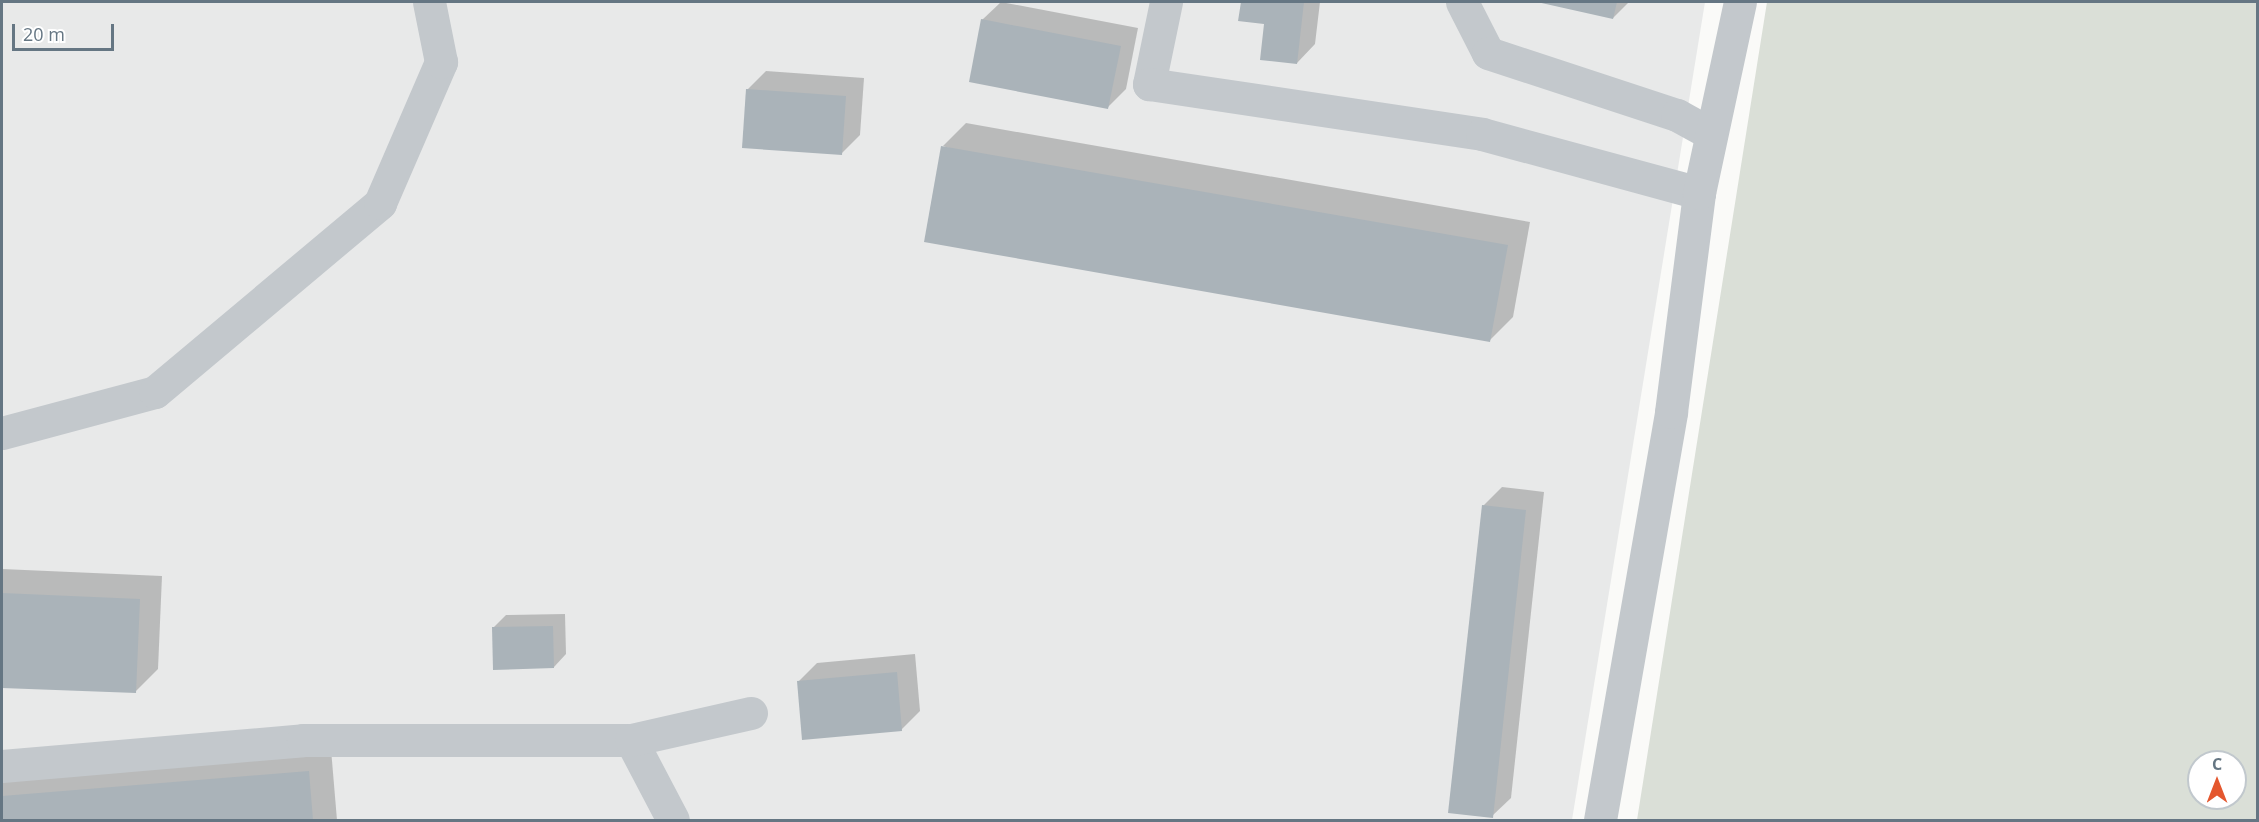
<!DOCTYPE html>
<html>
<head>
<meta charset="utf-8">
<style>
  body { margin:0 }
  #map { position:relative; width:2259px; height:822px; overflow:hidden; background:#fafaf8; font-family:"Open Sans",sans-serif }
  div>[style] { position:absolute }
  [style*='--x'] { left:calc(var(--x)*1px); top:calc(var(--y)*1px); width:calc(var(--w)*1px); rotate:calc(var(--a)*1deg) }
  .built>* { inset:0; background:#e8e9e9 }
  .green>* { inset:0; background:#dadfd7 }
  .shadow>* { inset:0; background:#0003 }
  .building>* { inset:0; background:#aab3b9 }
  .minor>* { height:33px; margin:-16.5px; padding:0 16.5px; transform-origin:16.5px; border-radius:16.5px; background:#c3c8cc }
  span { translate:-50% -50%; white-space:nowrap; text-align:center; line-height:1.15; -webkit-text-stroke:6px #fff; paint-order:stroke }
  .frame { position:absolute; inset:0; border:3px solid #657683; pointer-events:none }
  .north { position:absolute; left:2187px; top:750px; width:60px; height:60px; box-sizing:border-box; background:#fff; border:2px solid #c1c8cd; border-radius:50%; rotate:0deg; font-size:16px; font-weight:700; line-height:24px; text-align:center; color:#657683 }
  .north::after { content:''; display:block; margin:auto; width:21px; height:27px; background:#e4572e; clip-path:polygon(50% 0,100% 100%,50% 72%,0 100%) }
  .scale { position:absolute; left:12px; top:24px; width:102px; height:27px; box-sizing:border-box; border:3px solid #657683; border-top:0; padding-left:8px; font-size:18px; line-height:21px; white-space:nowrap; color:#657683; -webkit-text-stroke:4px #fff; paint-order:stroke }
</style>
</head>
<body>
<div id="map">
  <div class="built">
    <div style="clip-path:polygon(2px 2px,1705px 2px,1572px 820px,2px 820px)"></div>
  </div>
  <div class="green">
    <div style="clip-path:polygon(evenodd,1767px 2px,2257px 2px,2257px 820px,1637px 820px,1767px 2px,2199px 762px,2235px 762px,2235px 798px,2199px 798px,2199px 762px)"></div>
  </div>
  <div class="shadow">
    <div style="clip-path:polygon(1001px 2px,1138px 28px,1126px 89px,1108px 107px,982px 20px)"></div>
    <div style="clip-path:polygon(1242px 2px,1320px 2px,1315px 44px,1297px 63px,1266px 22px,1240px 20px)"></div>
    <div style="clip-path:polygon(1540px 2px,1629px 2px,1613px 18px)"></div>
    <div style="clip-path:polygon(766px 71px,864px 78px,860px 135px,841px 154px,747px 90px)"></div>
    <div style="clip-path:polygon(966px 123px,1530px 222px,1513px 317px,1490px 340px,943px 146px)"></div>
    <div style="clip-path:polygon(1502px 487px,1544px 492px,1511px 798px,1492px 816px,1483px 506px)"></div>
    <div style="clip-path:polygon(2px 569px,162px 576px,158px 669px,135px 692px,2px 686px)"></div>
    <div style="clip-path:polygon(565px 614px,566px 654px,554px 667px,493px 628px,506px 615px)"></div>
    <div style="clip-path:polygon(915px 654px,920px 711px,901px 730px,798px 682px,817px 663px)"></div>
    <div style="clip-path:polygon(331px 749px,337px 820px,2px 820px,2px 776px)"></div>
  </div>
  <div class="building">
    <div style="clip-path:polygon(1241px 2px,1304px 2px,1297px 64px,1260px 60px,1264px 24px,1238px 21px)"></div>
    <div style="clip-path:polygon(1537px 2px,1617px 2px,1613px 19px)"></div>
    <div style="clip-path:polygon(981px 19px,1121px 46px,1108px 109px,969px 82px)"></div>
    <div style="clip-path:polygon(746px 89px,846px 96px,842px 155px,742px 148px)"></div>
    <div style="clip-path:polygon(941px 146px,1508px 245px,1490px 342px,924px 242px)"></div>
    <div style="clip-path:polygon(1482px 505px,1526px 510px,1493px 818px,1448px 813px)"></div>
    <div style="clip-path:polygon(2px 593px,140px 599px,136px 693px,2px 688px)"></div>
    <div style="clip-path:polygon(553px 626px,554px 668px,493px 670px,492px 627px)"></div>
    <div style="clip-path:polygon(897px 672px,902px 731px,802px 740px,797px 681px)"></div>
    <div style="clip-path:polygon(309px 771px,313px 820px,2px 820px,2px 796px)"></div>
  </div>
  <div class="minor">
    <div style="--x:1166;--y:2;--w:84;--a:101.7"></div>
    <div style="--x:1149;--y:84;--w:337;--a:8.5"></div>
    <div style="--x:1482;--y:134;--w:225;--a:15.2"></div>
    <div style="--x:1462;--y:2;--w:57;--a:63"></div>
    <div style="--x:1488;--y:53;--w:199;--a:18.2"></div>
    <div style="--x:1677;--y:115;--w:39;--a:29"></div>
    <div style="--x:2;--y:433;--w:158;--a:-15"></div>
    <div style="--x:155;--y:392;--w:294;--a:-40"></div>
    <div style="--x:380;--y:203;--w:154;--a:-66.6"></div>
    <div style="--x:441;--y:62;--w:61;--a:-101.3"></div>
    <div style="--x:631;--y:740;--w:90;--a:62.3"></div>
    <div style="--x:2;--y:766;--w:302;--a:-4.9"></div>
    <div style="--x:303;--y:740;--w:328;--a:0"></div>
    <div style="--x:631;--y:740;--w:123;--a:-12.7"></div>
    <div style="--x:1600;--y:820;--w:414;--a:-80.1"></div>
    <div style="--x:1671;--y:412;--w:221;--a:-82.7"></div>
    <div style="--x:1699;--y:193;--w:195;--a:-77.9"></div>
  </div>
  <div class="frame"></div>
  <div class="north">С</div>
  <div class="scale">20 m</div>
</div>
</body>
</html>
